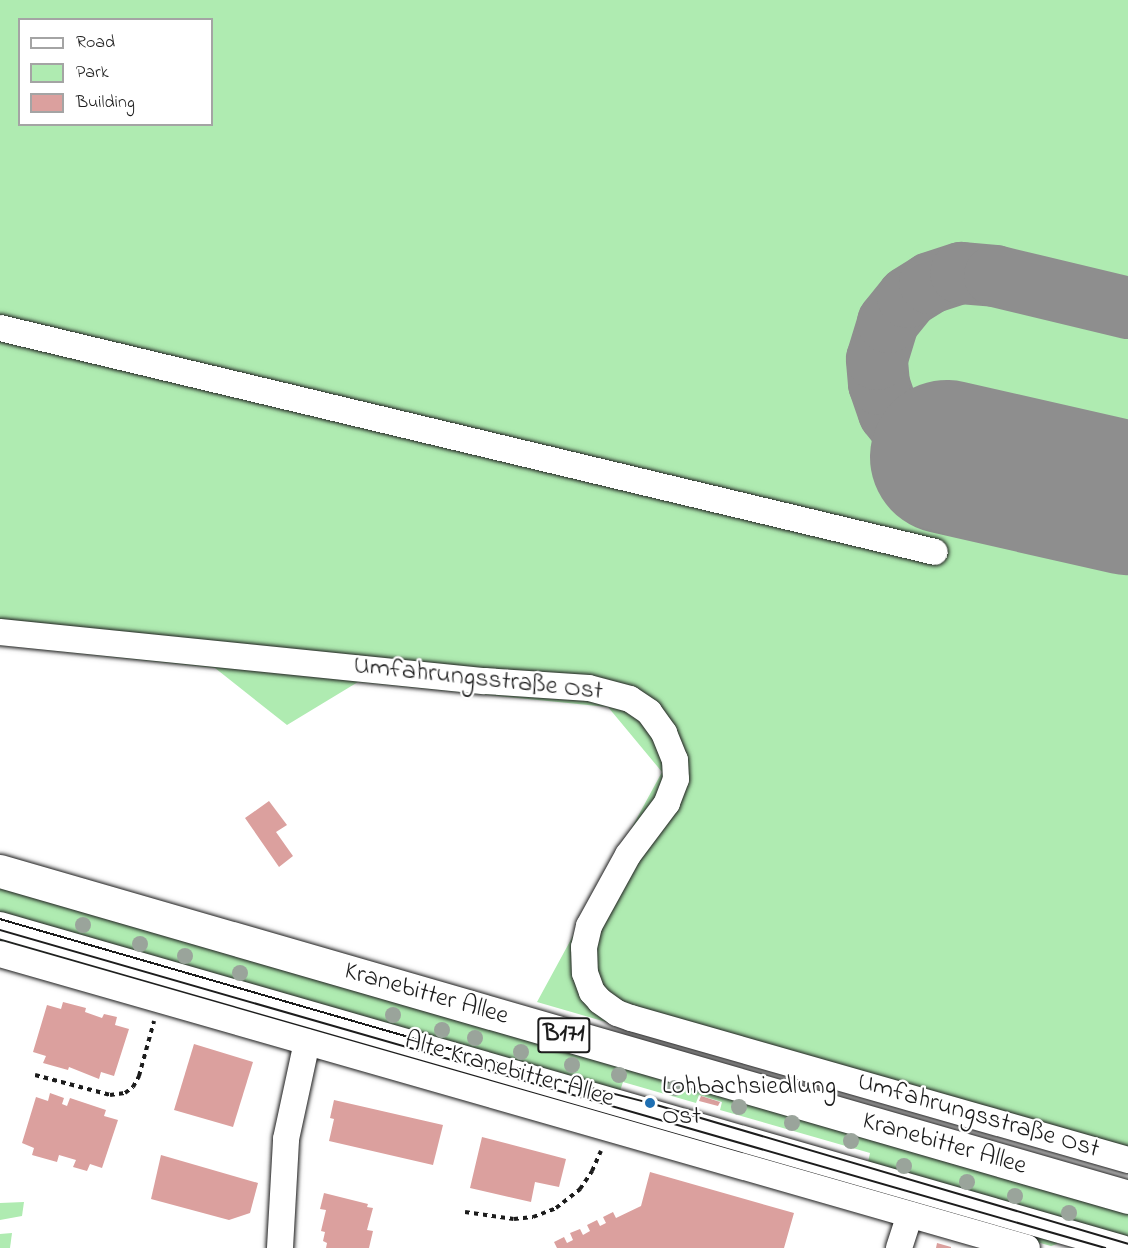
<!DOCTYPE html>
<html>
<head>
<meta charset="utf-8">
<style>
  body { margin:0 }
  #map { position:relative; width:1128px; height:1248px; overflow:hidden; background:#fff; font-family:"Indie Flower",sans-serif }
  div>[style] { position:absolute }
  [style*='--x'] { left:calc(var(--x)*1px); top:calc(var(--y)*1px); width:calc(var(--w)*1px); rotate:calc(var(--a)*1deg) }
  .green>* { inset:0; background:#afebb1 }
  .taxiway>* { height:62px; margin:-31px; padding:0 31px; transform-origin:31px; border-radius:31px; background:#8e8e8e }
  .runway>* { height:154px; margin:-77px; padding:0 77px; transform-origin:77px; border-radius:77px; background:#8e8e8e }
  .building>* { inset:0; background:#dba09e }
  .path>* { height:4px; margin-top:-2px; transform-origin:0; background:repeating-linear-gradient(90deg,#1c1c1c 0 4.5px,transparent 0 9px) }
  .roads { filter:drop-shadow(0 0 2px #1c1c1c) drop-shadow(0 0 2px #1c1c1c) }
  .minor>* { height:26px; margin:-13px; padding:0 13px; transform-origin:13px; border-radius:13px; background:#fff }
  .major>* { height:33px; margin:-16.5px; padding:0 16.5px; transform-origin:16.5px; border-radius:16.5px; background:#fff }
  .tram>* { height:1.5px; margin:-0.75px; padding:0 0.75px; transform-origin:0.75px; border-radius:0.75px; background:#1c1c1c }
  .trees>* { width:16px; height:16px; margin:-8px; border-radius:50%; background:#9aa49b }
  .dots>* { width:16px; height:16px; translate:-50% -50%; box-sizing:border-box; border:3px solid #fff; border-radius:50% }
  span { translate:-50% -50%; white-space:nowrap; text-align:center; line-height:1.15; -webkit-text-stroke:4.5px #fff; paint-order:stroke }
  .shield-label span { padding:2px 4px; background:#fff; border:2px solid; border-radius:4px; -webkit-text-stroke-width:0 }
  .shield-label { font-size:24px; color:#1c1c1c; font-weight:700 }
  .street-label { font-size:26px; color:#1c1c1c }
  .poi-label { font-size:26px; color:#1c1c1c }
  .left { translate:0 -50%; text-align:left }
  .legend { position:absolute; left:18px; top:18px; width:195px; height:108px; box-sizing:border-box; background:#fff; border:2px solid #a4a4a4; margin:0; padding:8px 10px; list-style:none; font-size:18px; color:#1c1c1c }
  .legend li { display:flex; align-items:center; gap:12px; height:30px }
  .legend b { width:30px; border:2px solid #a4a4a4 }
</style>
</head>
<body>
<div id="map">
  <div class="green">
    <div style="clip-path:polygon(evenodd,0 0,1128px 0,1128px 1173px,537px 1002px,662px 772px,608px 707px,358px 682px,287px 725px,215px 668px,0 645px,0 0,20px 20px,212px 20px,212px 124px,20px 124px,20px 20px)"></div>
    <div style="clip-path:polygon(0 885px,1128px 1210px,1128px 1237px,868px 1162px,870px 1153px,720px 1110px,722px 1102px,699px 1095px,696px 1103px,623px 1082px,620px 1091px,0 912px)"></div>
    <div style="clip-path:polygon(0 938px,180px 991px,547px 1095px,544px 1103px,0 946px)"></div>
    <div style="clip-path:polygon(24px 1202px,22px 1216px,0 1220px,0 1203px)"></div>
    <div style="clip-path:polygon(961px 1214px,1057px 1242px,1057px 1244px,1051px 1246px,961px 1221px)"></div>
    <div style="clip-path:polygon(12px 1233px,10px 1248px,0 1248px,0 1234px)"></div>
  </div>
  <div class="taxiway">
    <div style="--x:947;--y:457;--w:8;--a:-166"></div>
    <div style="--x:939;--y:455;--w:36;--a:-150"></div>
    <div style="--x:908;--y:437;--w:31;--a:-128"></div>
    <div style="--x:889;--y:413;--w:31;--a:-109"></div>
    <div style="--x:879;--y:384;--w:25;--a:-95"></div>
    <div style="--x:877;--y:359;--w:39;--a:-73"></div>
    <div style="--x:888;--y:322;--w:32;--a:-51"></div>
    <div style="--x:908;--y:297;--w:26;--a:-32"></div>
    <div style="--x:930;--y:283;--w:33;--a:-18"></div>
    <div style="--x:961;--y:273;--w:34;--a:5"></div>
    <div style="--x:995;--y:276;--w:137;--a:13.5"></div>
  </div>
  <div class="runway">
    <div style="--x:947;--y:457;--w:186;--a:12.8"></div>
  </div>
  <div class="building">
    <div style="clip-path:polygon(269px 801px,287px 825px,276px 832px,293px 856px,279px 867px,245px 818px)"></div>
    <div style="clip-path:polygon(63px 1002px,86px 1008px,85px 1012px,102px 1018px,104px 1014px,117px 1017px,115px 1025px,129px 1029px,114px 1076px,101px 1072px,99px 1079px,69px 1067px,68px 1070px,43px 1063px,46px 1056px,33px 1052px,47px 1005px,61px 1009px)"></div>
    <div style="clip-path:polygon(194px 1044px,253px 1062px,233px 1127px,174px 1110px)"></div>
    <div style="clip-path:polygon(50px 1093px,64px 1098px,62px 1104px,67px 1106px,70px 1098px,106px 1110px,104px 1116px,118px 1120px,102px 1168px,90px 1164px,87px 1171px,73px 1167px,76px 1160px,59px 1155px,57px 1162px,32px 1155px,34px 1148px,22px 1143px,36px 1097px,48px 1101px)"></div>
    <div style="clip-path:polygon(701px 1096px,720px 1102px,718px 1106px,699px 1101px)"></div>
    <div style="clip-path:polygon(334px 1100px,443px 1125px,433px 1165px,329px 1141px,334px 1119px,330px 1118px)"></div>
    <div style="clip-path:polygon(482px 1137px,566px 1159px,559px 1187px,535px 1182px,531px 1202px,470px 1188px)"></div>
    <div style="clip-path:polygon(161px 1155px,258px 1183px,250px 1213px,229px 1220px,151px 1199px)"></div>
    <div style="clip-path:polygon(650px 1172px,794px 1213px,784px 1248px,557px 1248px,554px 1242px,564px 1237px,567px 1243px,573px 1240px,570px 1233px,580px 1229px,583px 1235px,590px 1231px,587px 1225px,597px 1220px,600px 1226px,606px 1223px,603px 1217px,613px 1212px,616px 1218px,641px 1206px)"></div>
    <div style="clip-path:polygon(324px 1193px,368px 1204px,367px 1207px,373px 1208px,367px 1230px,373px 1231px,369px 1248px,326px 1248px,327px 1243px,323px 1241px,325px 1232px,321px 1231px,326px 1210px,320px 1209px)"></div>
    <div style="clip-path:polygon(937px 1243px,951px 1247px,951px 1248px,936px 1248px)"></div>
  </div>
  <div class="path">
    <div style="--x:35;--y:1075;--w:78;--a:14.9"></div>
    <div style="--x:110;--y:1095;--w:15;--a:-8"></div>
    <div style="--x:125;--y:1093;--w:10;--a:-37"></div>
    <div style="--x:133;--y:1087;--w:13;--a:-61"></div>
    <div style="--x:139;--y:1076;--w:57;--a:-74.7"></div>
    <div style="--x:465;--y:1212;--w:49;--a:8.1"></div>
    <div style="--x:514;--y:1219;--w:19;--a:-6"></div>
    <div style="--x:533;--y:1217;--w:25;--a:-21"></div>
    <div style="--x:556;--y:1208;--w:31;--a:-38"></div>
    <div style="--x:580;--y:1189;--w:22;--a:-56"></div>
    <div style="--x:592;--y:1171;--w:22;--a:-66"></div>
  </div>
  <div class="roads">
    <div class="minor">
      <div style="--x:0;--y:328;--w:961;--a:13.47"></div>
      <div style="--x:0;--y:632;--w:487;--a:5.8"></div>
      <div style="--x:485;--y:681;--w:104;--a:3.9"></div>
      <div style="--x:589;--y:688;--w:42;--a:15"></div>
      <div style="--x:630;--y:699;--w:23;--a:34"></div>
      <div style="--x:649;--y:712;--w:26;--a:54"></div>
      <div style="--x:664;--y:733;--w:29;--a:68"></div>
      <div style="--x:675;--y:760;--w:19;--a:87"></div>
      <div style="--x:676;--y:779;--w:26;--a:111"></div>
      <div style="--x:667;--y:803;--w:65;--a:126.9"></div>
      <div style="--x:628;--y:855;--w:81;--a:118.8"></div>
      <div style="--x:589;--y:926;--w:22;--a:103"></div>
      <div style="--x:584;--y:947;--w:26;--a:88"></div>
      <div style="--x:585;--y:973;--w:20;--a:70"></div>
      <div style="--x:592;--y:992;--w:12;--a:48"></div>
      <div style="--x:600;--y:1001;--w:21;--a:35"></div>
      <div style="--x:617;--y:1013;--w:15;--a:20"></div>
      <div style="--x:631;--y:1018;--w:517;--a:15.95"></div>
      <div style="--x:0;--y:925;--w:1168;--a:16.06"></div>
      <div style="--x:0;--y:954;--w:1068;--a:15.97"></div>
      <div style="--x:280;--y:1248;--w:109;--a:-86.8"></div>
      <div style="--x:286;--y:1139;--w:99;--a:-77.8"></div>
      <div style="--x:899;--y:1248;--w:35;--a:-72"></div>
    </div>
    <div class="major">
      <div style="--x:0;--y:871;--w:1174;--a:16.12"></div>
    </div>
  </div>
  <div class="tram">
    <div style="--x:0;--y:919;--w:559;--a:16.1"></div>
    <div style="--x:537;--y:1074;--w:117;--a:14.4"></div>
    <div style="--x:650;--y:1103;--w:498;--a:16.4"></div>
    <div style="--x:0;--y:930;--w:1150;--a:16.05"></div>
  </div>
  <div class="trees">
    <div style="left:83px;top:925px"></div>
    <div style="left:140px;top:944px"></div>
    <div style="left:185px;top:956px"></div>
    <div style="left:240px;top:973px"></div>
    <div style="left:393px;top:1015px"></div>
    <div style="left:442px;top:1030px"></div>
    <div style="left:475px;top:1038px"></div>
    <div style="left:521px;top:1052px"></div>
    <div style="left:572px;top:1065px"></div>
    <div style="left:619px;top:1075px"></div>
    <div style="left:675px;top:1088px"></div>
    <div style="left:739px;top:1107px"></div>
    <div style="left:792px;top:1123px"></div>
    <div style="left:851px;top:1141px"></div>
    <div style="left:904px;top:1166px"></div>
    <div style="left:967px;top:1182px"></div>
    <div style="left:1015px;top:1196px"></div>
    <div style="left:1069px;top:1213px"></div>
  </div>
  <div class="dots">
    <div style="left:650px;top:1103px;background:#1f6fb2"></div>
  </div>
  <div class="shield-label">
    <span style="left:564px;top:1035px">B171</span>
  </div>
  <div class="street-label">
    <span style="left:478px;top:680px;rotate:6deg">Umfahrungsstraße Ost</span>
    <span style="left:426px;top:995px;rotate:16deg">Kranebitter Allee</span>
    <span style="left:509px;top:1071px;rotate:16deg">Alte Kranebitter Allee</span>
    <span style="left:978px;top:1117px;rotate:16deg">Umfahrungsstraße Ost</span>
    <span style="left:944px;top:1145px;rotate:16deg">Kranebitter Allee</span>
  </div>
  <div class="poi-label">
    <span class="left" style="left:662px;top:1103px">Lohbachsiedlung<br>Ost</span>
  </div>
  <ul class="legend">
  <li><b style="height:8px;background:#fff"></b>Road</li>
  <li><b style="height:16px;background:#afebb1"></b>Park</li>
  <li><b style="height:16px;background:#dba09e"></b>Building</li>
  </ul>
</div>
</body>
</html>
